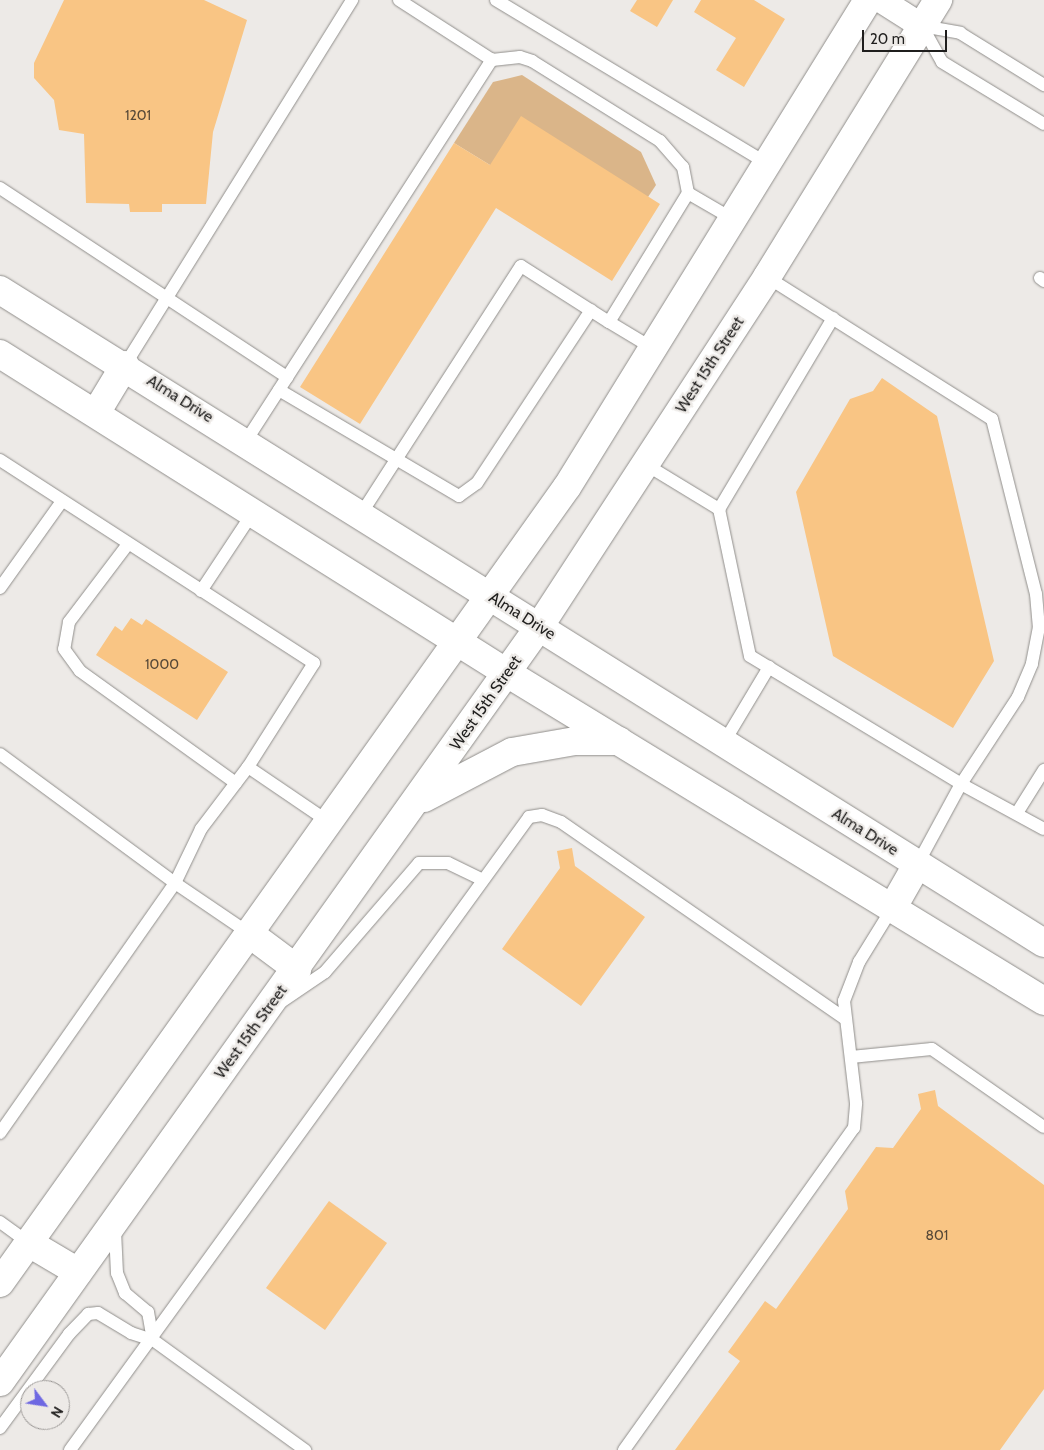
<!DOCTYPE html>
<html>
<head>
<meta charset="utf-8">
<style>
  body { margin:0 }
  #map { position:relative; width:1044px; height:1450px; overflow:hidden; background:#edeae7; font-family:Cabin,sans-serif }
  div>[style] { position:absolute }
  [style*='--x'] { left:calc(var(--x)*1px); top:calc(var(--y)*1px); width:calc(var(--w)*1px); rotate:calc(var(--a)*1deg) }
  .green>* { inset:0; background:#dab589 }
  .building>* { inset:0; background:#f9c584 }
  .roads { filter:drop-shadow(0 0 1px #908e8b) drop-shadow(0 0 1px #908e8b) }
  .lane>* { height:12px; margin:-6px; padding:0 6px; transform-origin:6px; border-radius:6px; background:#fff }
  .street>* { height:25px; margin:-12.5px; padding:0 12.5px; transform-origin:12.5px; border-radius:12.5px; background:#fff }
  .secondary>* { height:28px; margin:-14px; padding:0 14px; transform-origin:14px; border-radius:14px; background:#fff }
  span { translate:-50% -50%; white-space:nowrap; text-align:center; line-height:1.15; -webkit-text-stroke:4.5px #edeae7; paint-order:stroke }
  .number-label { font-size:14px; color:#564837 }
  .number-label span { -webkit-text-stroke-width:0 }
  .street-label { font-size:16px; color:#1f1e1d }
  .north { position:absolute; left:20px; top:1380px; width:50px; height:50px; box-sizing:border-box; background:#edeae7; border:1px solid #9b9896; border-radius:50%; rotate:121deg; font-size:14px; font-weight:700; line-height:20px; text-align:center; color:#1f1e1d }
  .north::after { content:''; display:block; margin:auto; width:18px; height:22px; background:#6e68e2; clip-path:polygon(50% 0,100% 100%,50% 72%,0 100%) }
  .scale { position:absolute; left:862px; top:30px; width:85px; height:22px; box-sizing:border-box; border:2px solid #1f1e1d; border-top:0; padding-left:6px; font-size:15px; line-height:18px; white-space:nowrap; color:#1f1e1d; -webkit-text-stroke:4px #edeae7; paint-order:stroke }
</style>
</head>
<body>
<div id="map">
  <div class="green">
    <div style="clip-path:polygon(522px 75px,641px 152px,656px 185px,648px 197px,490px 165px,454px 143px,493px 82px)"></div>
  </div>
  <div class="building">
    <div style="clip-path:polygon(64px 0,204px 0,247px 20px,213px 132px,206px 204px,162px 204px,162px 212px,130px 212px,129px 204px,86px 203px,84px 134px,59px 130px,54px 100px,34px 78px,34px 63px)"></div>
    <div style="clip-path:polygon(637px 0,673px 0,657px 27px,630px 11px)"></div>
    <div style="clip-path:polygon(701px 0,754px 0,785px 19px,744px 87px,716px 70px,736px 38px,694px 12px)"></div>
    <div style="clip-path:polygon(521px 116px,660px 204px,612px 281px,496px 208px,360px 424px,300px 387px,454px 143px,490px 165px)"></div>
    <div style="clip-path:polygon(882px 378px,937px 416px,994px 661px,953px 728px,833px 656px,796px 492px,850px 399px,873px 391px)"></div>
    <div style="clip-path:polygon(131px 618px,142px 625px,146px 619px,228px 672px,197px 720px,96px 655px,115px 626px,122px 631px)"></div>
    <div style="clip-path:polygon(572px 848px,575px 866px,645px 917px,581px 1006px,502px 949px,560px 868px,557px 851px)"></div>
    <div style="clip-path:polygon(935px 1090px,938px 1106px,1044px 1185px,1044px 1389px,1025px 1415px,1000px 1450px,675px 1450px,740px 1361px,728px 1352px,765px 1301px,776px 1309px,848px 1209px,845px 1191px,876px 1147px,893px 1148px,921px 1109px,918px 1094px)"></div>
    <div style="clip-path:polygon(329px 1201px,387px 1243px,325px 1330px,266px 1288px)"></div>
  </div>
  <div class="roads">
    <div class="lane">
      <div style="--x:399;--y:0;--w:111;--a:32.8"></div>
      <div style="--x:496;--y:0;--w:315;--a:31.1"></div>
      <div style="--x:922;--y:26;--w:41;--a:60.9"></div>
      <div style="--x:942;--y:62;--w:119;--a:31.3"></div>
      <div style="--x:922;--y:26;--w:39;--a:10"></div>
      <div style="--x:960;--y:33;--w:99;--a:31.8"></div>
      <div style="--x:0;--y:188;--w:344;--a:33.4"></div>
      <div style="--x:767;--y:277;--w:266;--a:32.3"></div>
      <div style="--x:992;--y:419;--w:180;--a:75.9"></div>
      <div style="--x:1036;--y:594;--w:33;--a:85"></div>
      <div style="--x:1039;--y:627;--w:38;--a:101"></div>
      <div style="--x:1032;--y:664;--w:36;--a:113"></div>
      <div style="--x:1018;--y:697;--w:104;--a:123.2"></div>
      <div style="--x:961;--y:784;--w:92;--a:118.5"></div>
      <div style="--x:1040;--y:278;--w:5;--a:37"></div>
      <div style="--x:833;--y:318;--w:222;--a:120.8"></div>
      <div style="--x:719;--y:509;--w:150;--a:78.1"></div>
      <div style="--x:750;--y:656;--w:247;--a:31.2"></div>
      <div style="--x:961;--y:784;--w:94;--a:28.5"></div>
      <div style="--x:609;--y:322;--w:52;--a:31"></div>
      <div style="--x:125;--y:365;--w:430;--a:-58.1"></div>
      <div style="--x:279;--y:390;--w:209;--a:30.5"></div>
      <div style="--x:459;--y:496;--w:22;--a:-36"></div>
      <div style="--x:477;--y:483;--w:207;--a:-56.6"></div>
      <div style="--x:246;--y:441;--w:454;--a:-57.2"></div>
      <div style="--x:492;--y:60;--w:28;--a:-6"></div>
      <div style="--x:520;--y:57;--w:13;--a:18"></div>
      <div style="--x:532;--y:61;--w:151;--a:32"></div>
      <div style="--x:660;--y:141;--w:35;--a:49"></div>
      <div style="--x:683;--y:167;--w:26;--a:79"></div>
      <div style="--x:688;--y:193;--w:50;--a:30.2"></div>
      <div style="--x:0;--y:460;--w:374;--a:32.9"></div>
      <div style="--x:314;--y:663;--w:123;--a:122.4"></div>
      <div style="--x:248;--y:767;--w:78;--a:127.2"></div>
      <div style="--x:201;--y:829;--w:60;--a:115.7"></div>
      <div style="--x:175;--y:883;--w:217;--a:-143.6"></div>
      <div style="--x:645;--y:464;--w:87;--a:31.3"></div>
      <div style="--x:361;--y:514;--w:295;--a:-57.2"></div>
      <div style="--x:521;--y:266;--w:104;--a:32.5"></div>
      <div style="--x:609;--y:322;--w:151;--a:-58.5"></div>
      <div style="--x:128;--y:544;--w:98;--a:127.1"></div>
      <div style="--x:69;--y:622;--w:27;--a:100"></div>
      <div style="--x:64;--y:649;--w:27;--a:54"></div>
      <div style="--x:80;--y:671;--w:192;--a:35.7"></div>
      <div style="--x:0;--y:588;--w:107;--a:-54.5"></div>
      <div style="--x:201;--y:591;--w:92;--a:-56.5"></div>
      <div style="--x:723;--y:744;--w:90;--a:-59.1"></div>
      <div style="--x:248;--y:767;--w:98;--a:34.2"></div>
      <div style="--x:1017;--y:813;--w:51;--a:-57.9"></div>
      <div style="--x:278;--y:1004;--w:57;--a:-34.2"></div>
      <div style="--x:325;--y:972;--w:144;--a:-49.2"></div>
      <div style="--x:419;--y:863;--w:29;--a:0"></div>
      <div style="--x:448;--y:863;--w:37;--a:26"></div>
      <div style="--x:851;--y:1057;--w:81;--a:-5.6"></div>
      <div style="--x:932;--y:1049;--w:136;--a:34.9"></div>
      <div style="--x:0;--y:1133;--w:305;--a:-55"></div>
      <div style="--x:175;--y:883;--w:91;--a:34.2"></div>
      <div style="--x:0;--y:1222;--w:36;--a:36"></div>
      <div style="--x:115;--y:1231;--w:42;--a:87.3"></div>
      <div style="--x:117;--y:1273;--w:22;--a:68"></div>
      <div style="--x:125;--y:1293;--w:30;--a:40"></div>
      <div style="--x:148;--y:1312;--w:28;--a:80"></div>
      <div style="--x:0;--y:1428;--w:117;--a:-53.7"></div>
      <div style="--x:69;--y:1334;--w:28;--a:-46"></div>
      <div style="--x:88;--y:1314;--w:10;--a:-6"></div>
      <div style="--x:98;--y:1313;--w:39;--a:31"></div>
      <div style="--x:131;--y:1333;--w:23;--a:18"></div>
      <div style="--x:153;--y:1340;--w:188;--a:35.9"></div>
      <div style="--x:70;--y:1450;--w:782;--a:-54.05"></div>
      <div style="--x:529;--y:817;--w:13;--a:-9"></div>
      <div style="--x:542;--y:815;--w:20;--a:20"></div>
      <div style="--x:561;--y:822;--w:346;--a:34.7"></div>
      <div style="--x:624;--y:1450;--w:396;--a:-54.5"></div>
      <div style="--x:854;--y:1128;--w:25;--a:-85"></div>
      <div style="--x:856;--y:1103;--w:103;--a:-96.7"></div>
      <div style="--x:844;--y:1001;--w:42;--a:-69"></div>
      <div style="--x:859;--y:962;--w:65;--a:-58.3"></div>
    </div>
    <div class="street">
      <div style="--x:881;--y:0;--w:49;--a:32.4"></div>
    </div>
    <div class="secondary">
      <div style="--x:0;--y:290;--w:1231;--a:32.03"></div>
      <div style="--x:0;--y:354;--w:599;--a:32.18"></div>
      <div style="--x:507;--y:673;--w:629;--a:31.42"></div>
      <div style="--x:96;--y:413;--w:56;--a:-58.9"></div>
      <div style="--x:424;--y:798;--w:99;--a:-27.6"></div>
      <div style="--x:512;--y:752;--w:64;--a:-9.9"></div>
      <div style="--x:575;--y:741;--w:44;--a:0"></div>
      <div style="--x:893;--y:907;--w:48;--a:-60.3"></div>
      <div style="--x:250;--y:934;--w:59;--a:36.7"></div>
      <div style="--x:29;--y:1243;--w:57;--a:30.6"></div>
      <div style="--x:0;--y:1283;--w:977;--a:-54.54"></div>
      <div style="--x:567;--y:487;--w:573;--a:-58.28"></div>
      <div style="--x:0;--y:1382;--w:928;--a:-54.48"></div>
      <div style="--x:539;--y:627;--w:418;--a:-56.9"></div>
      <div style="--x:767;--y:277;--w:326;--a:-58.3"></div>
    </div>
  </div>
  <div class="number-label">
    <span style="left:138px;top:115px">1201</span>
    <span style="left:162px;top:664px">1000</span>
    <span style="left:937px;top:1235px">801</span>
  </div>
  <div class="street-label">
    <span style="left:710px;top:365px;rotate:-57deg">West 15th Street</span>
    <span style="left:180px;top:399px;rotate:32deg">Alma Drive</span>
    <span style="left:522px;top:616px;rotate:32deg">Alma Drive</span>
    <span style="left:486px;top:703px;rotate:-55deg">West 15th Street</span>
    <span style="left:865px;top:832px;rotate:32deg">Alma Drive</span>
    <span style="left:251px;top:1032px;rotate:-54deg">West 15th Street</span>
  </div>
  <div class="north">N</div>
  <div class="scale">20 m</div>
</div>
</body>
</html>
